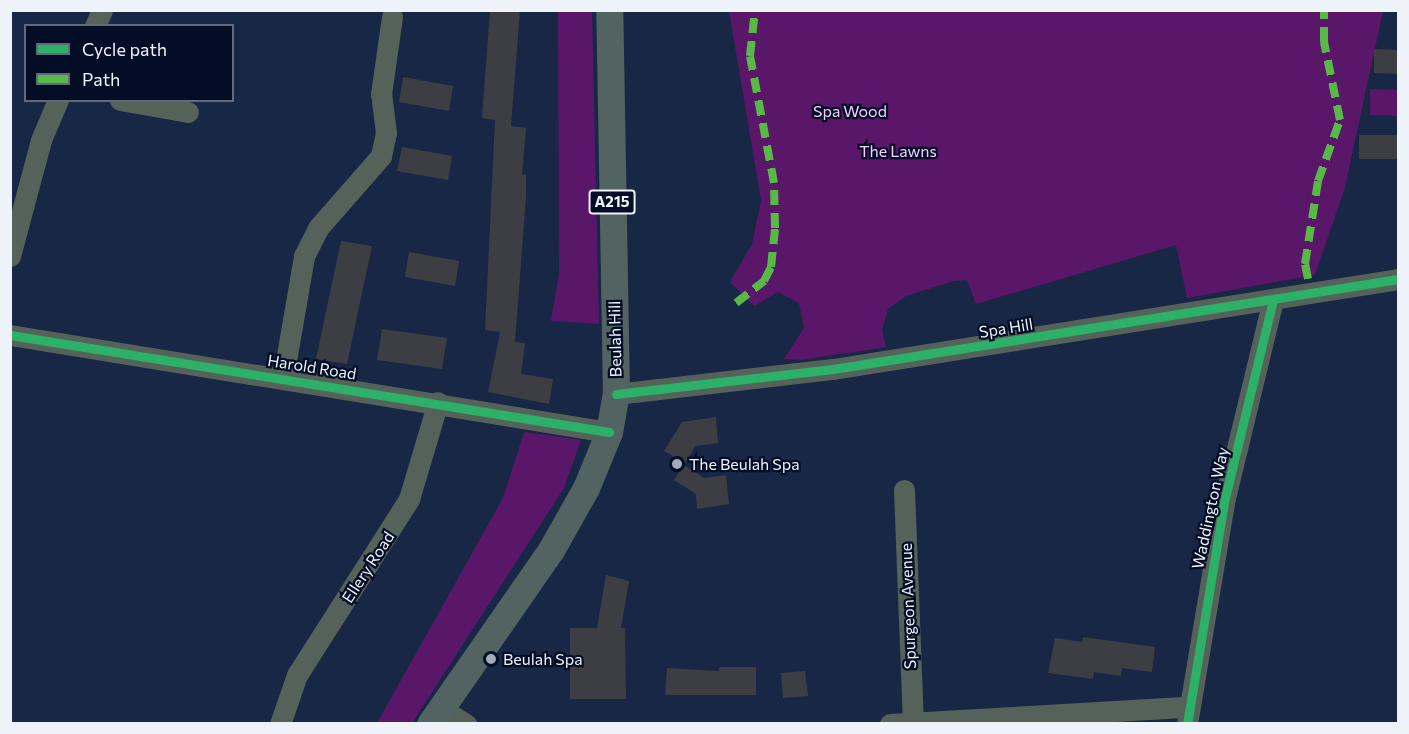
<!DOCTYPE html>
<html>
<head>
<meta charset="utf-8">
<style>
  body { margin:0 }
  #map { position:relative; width:1409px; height:734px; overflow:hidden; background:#192746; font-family:Commissioner,sans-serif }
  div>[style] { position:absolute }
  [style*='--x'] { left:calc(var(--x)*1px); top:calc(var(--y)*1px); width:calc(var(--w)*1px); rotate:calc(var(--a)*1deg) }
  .green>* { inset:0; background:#5a1769 }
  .building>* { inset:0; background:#3c3e43 }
  .minor>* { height:21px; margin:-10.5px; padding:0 10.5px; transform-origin:10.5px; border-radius:10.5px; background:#55625a }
  .major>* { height:27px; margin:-13.5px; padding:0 13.5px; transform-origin:13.5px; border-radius:13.5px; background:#526362 }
  .quiet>* { height:8px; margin-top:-4px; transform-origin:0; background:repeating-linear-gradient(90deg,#58b947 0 15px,transparent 0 23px) }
  .cycleway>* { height:9px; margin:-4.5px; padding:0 4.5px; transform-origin:4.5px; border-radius:4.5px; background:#2db169 }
  .dots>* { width:16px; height:16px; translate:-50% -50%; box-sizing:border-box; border:3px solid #030d26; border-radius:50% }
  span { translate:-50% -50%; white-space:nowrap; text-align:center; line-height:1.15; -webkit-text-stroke:4.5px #030d26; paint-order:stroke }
  .shield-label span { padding:2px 4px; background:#030d26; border:2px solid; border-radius:4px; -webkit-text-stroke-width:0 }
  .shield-label { font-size:15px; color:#eef2f9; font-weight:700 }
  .park-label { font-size:16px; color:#f8cefe }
  .street-label { font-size:16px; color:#eef2f9 }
  .poi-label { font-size:16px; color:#eef2f9 }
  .left { translate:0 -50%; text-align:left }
  .frame { position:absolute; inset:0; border:12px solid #eef2f9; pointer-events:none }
  .legend { position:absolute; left:24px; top:24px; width:210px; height:78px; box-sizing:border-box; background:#030d26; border:2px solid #61697a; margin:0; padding:8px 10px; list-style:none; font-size:18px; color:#eef2f9 }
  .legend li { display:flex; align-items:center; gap:12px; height:30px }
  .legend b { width:30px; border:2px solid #61697a }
</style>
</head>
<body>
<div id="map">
  <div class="green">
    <div style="clip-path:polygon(558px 11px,592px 11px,599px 324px,551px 321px,559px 274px)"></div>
    <div style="clip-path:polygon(729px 11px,1383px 11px,1345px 187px,1315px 275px,1187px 298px,1176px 245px,976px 304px,967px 280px,954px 281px,906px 296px,888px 309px,882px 330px,886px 347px,801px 360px,784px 359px,804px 328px,799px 303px,778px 292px,754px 306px,730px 282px,752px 244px,761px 200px)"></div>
    <div style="clip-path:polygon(1370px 89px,1398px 90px,1398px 116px,1370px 115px)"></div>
    <div style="clip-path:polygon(524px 432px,581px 440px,564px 488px,412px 723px,377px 723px,503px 498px)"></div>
  </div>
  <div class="building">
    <div style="clip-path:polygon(490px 10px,520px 10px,511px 126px,526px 128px,522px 175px,526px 174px,526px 197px,515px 342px,525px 343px,521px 374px,553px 379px,549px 404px,488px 392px,500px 332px,485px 330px,495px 120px,482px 118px)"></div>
    <div style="clip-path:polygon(1374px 49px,1398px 50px,1398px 74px,1374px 73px)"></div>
    <div style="clip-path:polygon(403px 77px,453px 86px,449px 111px,399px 102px)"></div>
    <div style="clip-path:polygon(1359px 135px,1398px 135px,1398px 159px,1359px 159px)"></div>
    <div style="clip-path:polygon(402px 147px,452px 156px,448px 180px,397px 171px)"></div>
    <div style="clip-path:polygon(341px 241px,372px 246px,347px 364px,316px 359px)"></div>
    <div style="clip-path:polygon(409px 252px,459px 261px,455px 286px,405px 277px)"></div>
    <div style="clip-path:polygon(382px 329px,447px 338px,442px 369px,377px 360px)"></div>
    <div style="clip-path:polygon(716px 417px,718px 443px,695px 446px,684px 465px,704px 478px,726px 475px,729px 504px,697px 509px,696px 494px,674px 480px,680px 471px,669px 463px,673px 456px,664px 451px,682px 422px)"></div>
    <div style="clip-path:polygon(606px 575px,629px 581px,621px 628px,625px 628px,626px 699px,570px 699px,570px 628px,597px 628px)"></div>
    <div style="clip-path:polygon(1083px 637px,1155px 647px,1152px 672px,1122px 668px,1121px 676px,1094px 672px,1093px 679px,1048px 673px,1055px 638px,1082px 642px)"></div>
    <div style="clip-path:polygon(719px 667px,756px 667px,756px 695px,665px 695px,667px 668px,719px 671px)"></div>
    <div style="clip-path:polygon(805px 671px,808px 696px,783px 698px,781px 673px)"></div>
  </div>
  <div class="minor">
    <div style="--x:95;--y:26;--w:17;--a:-66"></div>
    <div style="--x:120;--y:100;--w:69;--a:10"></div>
    <div style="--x:10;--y:256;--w:120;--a:-75"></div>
    <div style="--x:41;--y:140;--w:43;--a:-67"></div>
    <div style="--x:10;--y:335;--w:607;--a:9.2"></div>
    <div style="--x:283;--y:378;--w:124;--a:-80.2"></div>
    <div style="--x:304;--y:256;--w:31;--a:-63"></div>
    <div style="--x:318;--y:228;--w:96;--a:-48.8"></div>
    <div style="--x:381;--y:156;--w:24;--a:-78"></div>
    <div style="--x:386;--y:133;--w:39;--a:-97"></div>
    <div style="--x:381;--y:94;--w:78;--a:-81.9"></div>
    <div style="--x:616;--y:394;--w:218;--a:-6.6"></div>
    <div style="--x:833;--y:369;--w:572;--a:-9.05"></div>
    <div style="--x:904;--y:490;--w:233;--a:87.8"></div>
    <div style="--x:440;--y:708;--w:31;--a:32"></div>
    <div style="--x:280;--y:724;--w:52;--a:-70.9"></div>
    <div style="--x:297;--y:675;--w:209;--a:-57.5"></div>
    <div style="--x:409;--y:499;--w:101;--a:-73.4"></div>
    <div style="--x:890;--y:724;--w:298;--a:-3.3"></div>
    <div style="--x:1187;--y:724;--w:229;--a:-80.5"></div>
    <div style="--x:1225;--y:498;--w:204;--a:-76.4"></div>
  </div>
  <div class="major">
    <div style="--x:430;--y:724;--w:212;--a:-55.2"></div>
    <div style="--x:551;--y:550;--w:71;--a:-60.6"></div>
    <div style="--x:586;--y:488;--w:61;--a:-67.7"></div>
    <div style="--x:609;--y:432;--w:39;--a:-80"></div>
    <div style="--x:616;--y:394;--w:384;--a:-91"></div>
  </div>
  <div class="quiet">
    <div style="--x:1308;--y:279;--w:15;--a:-101"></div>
    <div style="--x:1305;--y:264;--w:84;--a:-81.1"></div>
    <div style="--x:1318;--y:181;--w:65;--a:-70.2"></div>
    <div style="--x:1340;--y:120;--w:80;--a:-101.6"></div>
    <div style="--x:1324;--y:42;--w:32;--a:-90"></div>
    <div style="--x:736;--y:303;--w:36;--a:-38"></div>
    <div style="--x:764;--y:281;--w:16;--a:-63"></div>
    <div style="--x:771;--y:267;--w:39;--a:-84"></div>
    <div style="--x:775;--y:228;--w:45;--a:-91.3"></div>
    <div style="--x:774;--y:183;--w:129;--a:-100.7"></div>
    <div style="--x:750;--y:56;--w:46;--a:-83.8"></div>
  </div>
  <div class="cycleway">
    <div style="--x:10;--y:335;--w:607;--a:9.2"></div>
    <div style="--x:616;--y:394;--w:218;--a:-6.6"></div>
    <div style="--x:833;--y:369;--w:572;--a:-9.05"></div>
    <div style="--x:1187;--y:724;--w:229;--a:-80.5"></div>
    <div style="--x:1225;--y:498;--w:204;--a:-76.4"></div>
  </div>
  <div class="dots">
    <div style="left:677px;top:464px;background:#a3abba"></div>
    <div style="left:491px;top:659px;background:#a3abba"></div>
  </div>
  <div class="shield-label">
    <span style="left:612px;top:202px">A215</span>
  </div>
  <div class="park-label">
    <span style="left:850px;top:111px">Spa Wood</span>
    <span style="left:898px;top:151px">The Lawns</span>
  </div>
  <div class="street-label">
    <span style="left:1006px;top:328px;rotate:-9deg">Spa Hill</span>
    <span style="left:615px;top:339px;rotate:-91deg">Beulah Hill</span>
    <span style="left:312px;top:367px;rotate:9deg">Harold Road</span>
    <span style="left:1210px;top:508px;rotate:-78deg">Waddington Way</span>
    <span style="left:368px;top:567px;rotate:-57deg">Ellery Road</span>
    <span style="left:908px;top:606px;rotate:-92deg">Spurgeon Avenue</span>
  </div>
  <div class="poi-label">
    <span class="left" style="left:689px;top:464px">The Beulah Spa</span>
    <span class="left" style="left:503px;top:659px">Beulah Spa</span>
  </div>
  <div class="frame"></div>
  <ul class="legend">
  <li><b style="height:8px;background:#2db169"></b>Cycle path</li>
  <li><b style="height:8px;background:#58b947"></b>Path</li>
  </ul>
</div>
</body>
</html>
